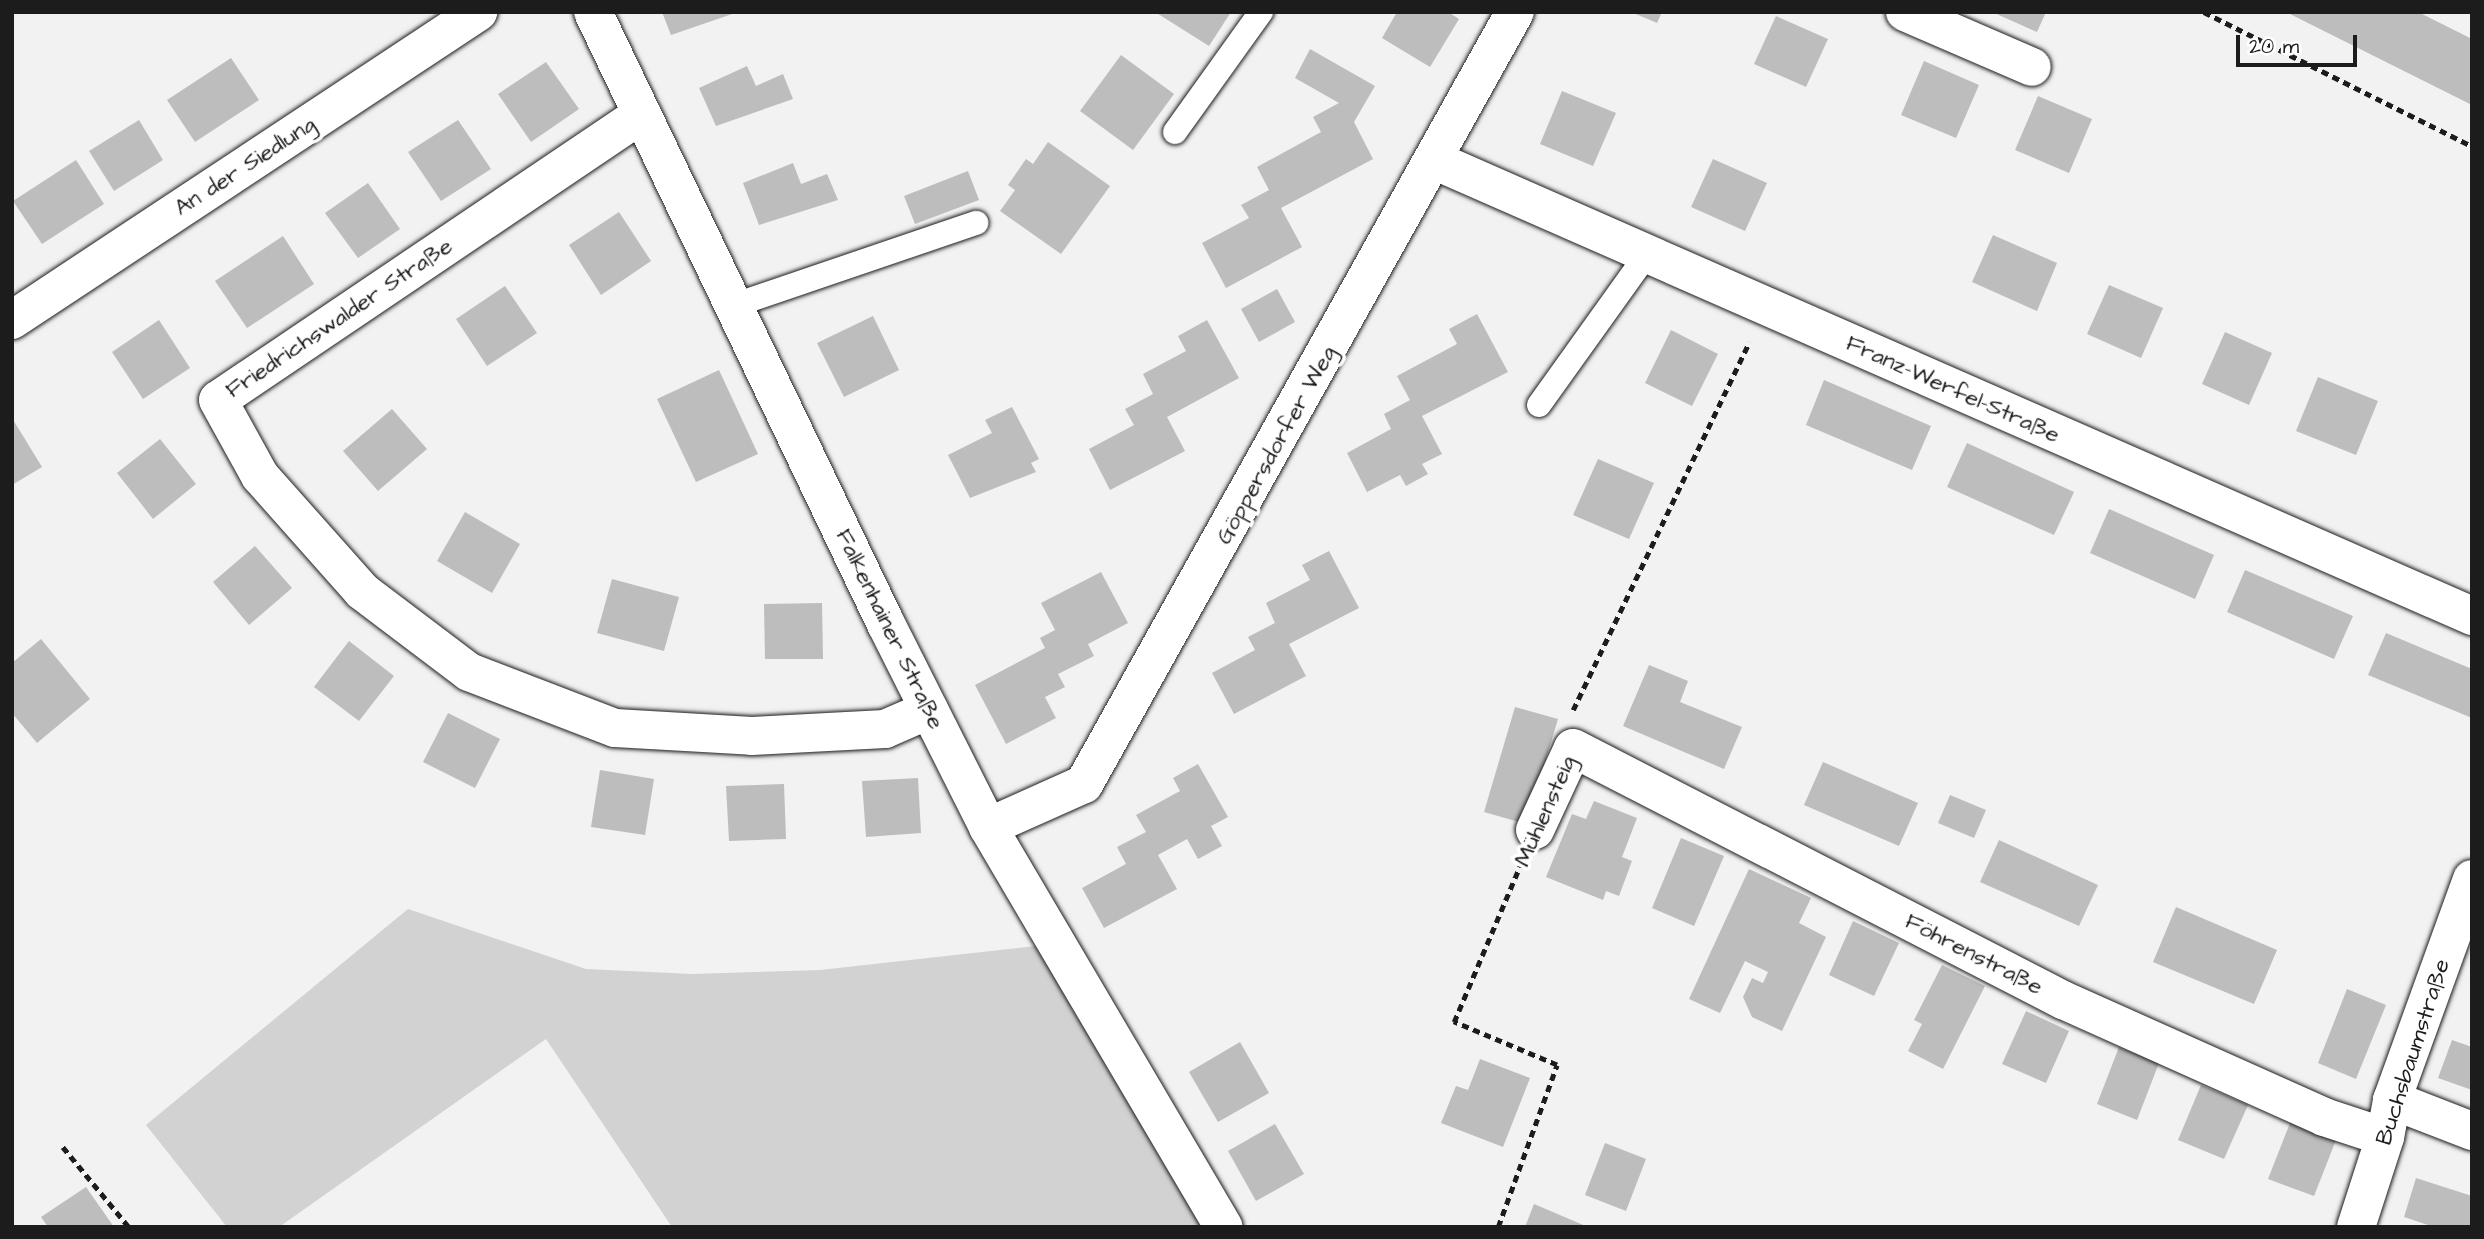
<!DOCTYPE html>
<html>
<head>
<meta charset="utf-8">
<style>
  body { margin:0 }
  #map { position:relative; width:2484px; height:1239px; overflow:hidden; background:#f2f2f2; font-family:"Architects Daughter",sans-serif }
  div>[style] { position:absolute }
  [style*='--x'] { left:calc(var(--x)*1px); top:calc(var(--y)*1px); width:calc(var(--w)*1px); rotate:calc(var(--a)*1deg) }
  .green>* { inset:0; background:#d2d2d2 }
  .building>* { inset:0; background:#bdbdbd }
  .path>* { height:4.5px; margin-top:-2.25px; transform-origin:0; background:repeating-linear-gradient(90deg,#1c1c1c 0 7px,transparent 0 12px) }
  .roads { filter:drop-shadow(0 0 2px #1c1c1c) drop-shadow(0 0 2px #1c1c1c) }
  .service>* { height:24px; margin:-12px; padding:0 12px; transform-origin:12px; border-radius:12px; background:#fff }
  .minor>* { height:38px; margin:-19px; padding:0 19px; transform-origin:19px; border-radius:19px; background:#fff }
  span { translate:-50% -50%; white-space:nowrap; text-align:center; line-height:1.15; -webkit-text-stroke:7px #fff; paint-order:stroke }
  .street-label { font-size:23px; color:#1c1c1c }
  .frame { position:absolute; inset:0; border:14px solid #1c1c1c; pointer-events:none }
  .scale { position:absolute; left:2236px; top:35px; width:121px; height:32px; box-sizing:border-box; border:4px solid #1c1c1c; border-top:0; padding-left:9px; font-size:21px; line-height:24px; white-space:nowrap; color:#1c1c1c; -webkit-text-stroke:5px #fff; paint-order:stroke }
</style>
</head>
<body>
<div id="map">
  <div class="green">
    <div style="clip-path:polygon(408px 909px,586px 969px,692px 974px,820px 970px,1045px 945px,1214px 1227px,672px 1227px,546px 1039px,279px 1227px,227px 1227px,146px 1125px)"></div>
  </div>
  <div class="building">
    <div style="clip-path:polygon(662px 12px,738px 12px,671px 35px)"></div>
    <div style="clip-path:polygon(1155px 12px,1231px 12px,1209px 46px)"></div>
    <div style="clip-path:polygon(1397px 12px,1448px 12px,1459px 19px,1430px 67px,1382px 38px)"></div>
    <div style="clip-path:polygon(1631px 12px,1662px 12px,1657px 23px)"></div>
    <div style="clip-path:polygon(1992px 12px,2046px 12px,2037px 32px)"></div>
    <div style="clip-path:polygon(2286px 12px,2418px 12px,2472px 39px,2472px 105px)"></div>
    <div style="clip-path:polygon(1776px 16px,1828px 39px,1806px 87px,1754px 64px)"></div>
    <div style="clip-path:polygon(1310px 49px,1375px 86px,1354px 122px,1373px 159px,1281px 208px,1302px 247px,1226px 288px,1202px 243px,1249px 218px,1241px 205px,1269px 190px,1257px 167px,1321px 132px,1313px 117px,1339px 103px,1295px 78px)"></div>
    <div style="clip-path:polygon(1121px 55px,1174px 94px,1133px 150px,1080px 111px)"></div>
    <div style="clip-path:polygon(231px 58px,259px 100px,195px 142px,167px 100px)"></div>
    <div style="clip-path:polygon(1924px 61px,1979px 85px,1956px 138px,1901px 115px)"></div>
    <div style="clip-path:polygon(546px 62px,579px 109px,531px 142px,498px 94px)"></div>
    <div style="clip-path:polygon(747px 66px,756px 86px,783px 74px,793px 99px,716px 126px,699px 88px)"></div>
    <div style="clip-path:polygon(1562px 91px,1616px 113px,1593px 166px,1540px 144px)"></div>
    <div style="clip-path:polygon(2038px 96px,2092px 119px,2069px 173px,2015px 150px)"></div>
    <div style="clip-path:polygon(139px 120px,163px 160px,114px 191px,89px 151px)"></div>
    <div style="clip-path:polygon(458px 120px,491px 169px,441px 201px,408px 152px)"></div>
    <div style="clip-path:polygon(1048px 142px,1110px 186px,1061px 254px,1000px 211px,1015px 190px,1008px 185px,1026px 159px,1033px 164px)"></div>
    <div style="clip-path:polygon(1713px 159px,1767px 183px,1745px 231px,1691px 207px)"></div>
    <div style="clip-path:polygon(76px 160px,104px 204px,42px 244px,13px 201px)"></div>
    <div style="clip-path:polygon(793px 163px,801px 184px,827px 174px,838px 200px,759px 225px,743px 183px)"></div>
    <div style="clip-path:polygon(968px 171px,979px 200px,915px 224px,904px 196px)"></div>
    <div style="clip-path:polygon(368px 183px,400px 229px,358px 258px,325px 213px)"></div>
    <div style="clip-path:polygon(619px 212px,651px 261px,601px 295px,569px 245px)"></div>
    <div style="clip-path:polygon(1993px 235px,2057px 263px,2037px 311px,1972px 282px)"></div>
    <div style="clip-path:polygon(283px 236px,314px 284px,247px 328px,215px 281px)"></div>
    <div style="clip-path:polygon(2109px 285px,2163px 308px,2141px 358px,2087px 334px)"></div>
    <div style="clip-path:polygon(505px 286px,537px 333px,487px 366px,456px 319px)"></div>
    <div style="clip-path:polygon(1277px 289px,1295px 322px,1259px 342px,1241px 309px)"></div>
    <div style="clip-path:polygon(1477px 314px,1508px 372px,1422px 416px,1442px 454px,1422px 464px,1428px 474px,1406px 486px,1400px 475px,1367px 492px,1347px 453px,1391px 429px,1384px 414px,1410px 400px,1397px 376px,1457px 344px,1449px 329px)"></div>
    <div style="clip-path:polygon(873px 316px,899px 370px,844px 397px,817px 343px)"></div>
    <div style="clip-path:polygon(159px 320px,190px 368px,143px 399px,112px 352px)"></div>
    <div style="clip-path:polygon(1207px 320px,1239px 378px,1167px 417px,1185px 451px,1110px 490px,1089px 449px,1134px 425px,1125px 409px,1153px 394px,1143px 374px,1186px 351px,1178px 336px)"></div>
    <div style="clip-path:polygon(1671px 330px,1718px 354px,1692px 406px,1645px 383px)"></div>
    <div style="clip-path:polygon(2225px 332px,2272px 353px,2249px 405px,2202px 384px)"></div>
    <div style="clip-path:polygon(719px 370px,758px 454px,696px 482px,657px 399px)"></div>
    <div style="clip-path:polygon(2318px 377px,2378px 401px,2356px 455px,2296px 431px)"></div>
    <div style="clip-path:polygon(1824px 380px,1931px 426px,1912px 470px,1806px 425px)"></div>
    <div style="clip-path:polygon(1012px 407px,1039px 459px,1031px 463px,1036px 472px,970px 498px,948px 455px,992px 433px,985px 420px)"></div>
    <div style="clip-path:polygon(392px 409px,427px 449px,378px 491px,343px 451px)"></div>
    <div style="clip-path:polygon(12px 418px,42px 467px,12px 485px)"></div>
    <div style="clip-path:polygon(160px 439px,196px 484px,153px 519px,117px 473px)"></div>
    <div style="clip-path:polygon(1967px 443px,2074px 492px,2054px 535px,1947px 487px)"></div>
    <div style="clip-path:polygon(1598px 459px,1654px 483px,1629px 539px,1573px 515px)"></div>
    <div style="clip-path:polygon(2109px 509px,2214px 555px,2195px 599px,2090px 553px)"></div>
    <div style="clip-path:polygon(465px 512px,520px 544px,492px 593px,437px 561px)"></div>
    <div style="clip-path:polygon(255px 546px,292px 588px,249px 625px,213px 582px)"></div>
    <div style="clip-path:polygon(1329px 551px,1359px 608px,1289px 644px,1306px 676px,1234px 714px,1212px 673px,1255px 650px,1248px 637px,1275px 623px,1266px 603px,1310px 580px,1302px 565px)"></div>
    <div style="clip-path:polygon(2245px 570px,2353px 616px,2334px 659px,2227px 612px)"></div>
    <div style="clip-path:polygon(1101px 572px,1128px 623px,1088px 644px,1094px 656px,1058px 674px,1065px 687px,1045px 697px,1056px 718px,1006px 744px,975px 685px,1045px 648px,1040px 638px,1055px 630px,1041px 603px)"></div>
    <div style="clip-path:polygon(612px 579px,679px 597px,664px 651px,597px 633px)"></div>
    <div style="clip-path:polygon(822px 603px,823px 659px,765px 659px,764px 604px)"></div>
    <div style="clip-path:polygon(2386px 633px,2472px 669px,2472px 718px,2368px 675px)"></div>
    <div style="clip-path:polygon(41px 639px,90px 699px,37px 743px,12px 713px,12px 663px)"></div>
    <div style="clip-path:polygon(349px 641px,394px 676px,359px 721px,314px 687px)"></div>
    <div style="clip-path:polygon(1649px 665px,1688px 681px,1680px 702px,1742px 727px,1724px 769px,1623px 726px)"></div>
    <div style="clip-path:polygon(1515px 707px,1558px 719px,1526px 824px,1484px 812px)"></div>
    <div style="clip-path:polygon(448px 713px,500px 739px,475px 788px,423px 762px)"></div>
    <div style="clip-path:polygon(1823px 762px,1918px 803px,1899px 846px,1804px 805px)"></div>
    <div style="clip-path:polygon(1198px 764px,1228px 817px,1211px 826px,1222px 846px,1198px 859px,1187px 839px,1158px 855px,1177px 889px,1104px 928px,1082px 888px,1126px 864px,1117px 847px,1146px 832px,1136px 815px,1180px 791px,1173px 778px)"></div>
    <div style="clip-path:polygon(600px 770px,654px 779px,645px 835px,591px 827px)"></div>
    <div style="clip-path:polygon(918px 778px,921px 833px,866px 837px,862px 781px)"></div>
    <div style="clip-path:polygon(784px 784px,786px 839px,729px 841px,726px 786px)"></div>
    <div style="clip-path:polygon(1950px 795px,1986px 810px,1974px 838px,1938px 823px)"></div>
    <div style="clip-path:polygon(1594px 801px,1637px 818px,1622px 857px,1632px 861px,1619px 896px,1606px 891px,1603px 900px,1546px 877px,1572px 814px,1586px 819px)"></div>
    <div style="clip-path:polygon(1681px 838px,1724px 856px,1694px 926px,1652px 908px)"></div>
    <div style="clip-path:polygon(1999px 840px,2098px 885px,2079px 926px,1980px 882px)"></div>
    <div style="clip-path:polygon(1749px 869px,1811px 898px,1799px 923px,1826px 937px,1782px 1031px,1752px 1017px,1743px 997px,1752px 978px,1763px 983px,1768px 972px,1745px 961px,1720px 1013px,1689px 999px)"></div>
    <div style="clip-path:polygon(2176px 907px,2277px 950px,2254px 1004px,2153px 962px)"></div>
    <div style="clip-path:polygon(1853px 921px,1899px 943px,1874px 996px,1829px 975px)"></div>
    <div style="clip-path:polygon(1942px 965px,1985px 986px,1943px 1069px,1908px 1051px,1922px 1024px,1914px 1020px)"></div>
    <div style="clip-path:polygon(2347px 989px,2386px 1005px,2356px 1079px,2318px 1063px)"></div>
    <div style="clip-path:polygon(2026px 1011px,2069px 1031px,2046px 1083px,2002px 1064px)"></div>
    <div style="clip-path:polygon(2452px 1040px,2472px 1047px,2472px 1090px,2438px 1078px)"></div>
    <div style="clip-path:polygon(1240px 1042px,1269px 1093px,1218px 1122px,1189px 1072px)"></div>
    <div style="clip-path:polygon(2119px 1047px,2159px 1063px,2137px 1120px,2097px 1104px)"></div>
    <div style="clip-path:polygon(1480px 1059px,1530px 1078px,1503px 1147px,1441px 1123px,1456px 1086px,1468px 1090px)"></div>
    <div style="clip-path:polygon(2201px 1085px,2248px 1105px,2224px 1159px,2178px 1140px)"></div>
    <div style="clip-path:polygon(2290px 1123px,2336px 1140px,2314px 1196px,2268px 1179px)"></div>
    <div style="clip-path:polygon(1275px 1124px,1304px 1174px,1256px 1201px,1228px 1151px)"></div>
    <div style="clip-path:polygon(1605px 1143px,1646px 1159px,1626px 1211px,1585px 1195px)"></div>
    <div style="clip-path:polygon(2416px 1178px,2472px 1196px,2472px 1227px,2434px 1227px,2404px 1217px)"></div>
    <div style="clip-path:polygon(86px 1187px,114px 1227px,48px 1227px,41px 1217px)"></div>
    <div style="clip-path:polygon(1534px 1204px,1588px 1227px,1525px 1227px)"></div>
  </div>
  <div class="path">
    <div style="--x:2204;--y:12;--w:300;--a:26.6"></div>
    <div style="--x:1573;--y:710;--w:408;--a:-64.4"></div>
    <div style="--x:63;--y:1147;--w:104;--a:50.5"></div>
    <div style="--x:1498;--y:1227;--w:172;--a:-70"></div>
    <div style="--x:1557;--y:1065;--w:112;--a:-157.3"></div>
    <div style="--x:1454;--y:1022;--w:169;--a:-67.1"></div>
  </div>
  <div class="roads">
    <div class="service">
      <div style="--x:1175;--y:132;--w:148;--a:-54.4"></div>
      <div style="--x:735;--y:305;--w:255;--a:-18.8"></div>
      <div style="--x:1539;--y:405;--w:186;--a:-54.4"></div>
    </div>
    <div class="minor">
      <div style="--x:593;--y:12;--w:679;--a:64.42"></div>
      <div style="--x:886;--y:624;--w:227;--a:63.3"></div>
      <div style="--x:988;--y:827;--w:464;--a:59.5"></div>
      <div style="--x:1905;--y:12;--w:138;--a:23.4"></div>
      <div style="--x:642;--y:114;--w:511;--a:146"></div>
      <div style="--x:218;--y:400;--w:87;--a:61.1"></div>
      <div style="--x:260;--y:476;--w:154;--a:48.4"></div>
      <div style="--x:362;--y:591;--w:134;--a:37.1"></div>
      <div style="--x:469;--y:672;--w:156;--a:21"></div>
      <div style="--x:615;--y:728;--w:137;--a:3.3"></div>
      <div style="--x:752;--y:736;--w:133;--a:-3"></div>
      <div style="--x:885;--y:729;--w:48;--a:-23.4"></div>
      <div style="--x:1436;--y:161;--w:1132;--a:23.71"></div>
      <div style="--x:12;--y:320;--w:559;--a:-33.46"></div>
      <div style="--x:988;--y:827;--w:105;--a:-24.1"></div>
      <div style="--x:1084;--y:784;--w:884;--a:-60.83"></div>
      <div style="--x:1535;--y:830;--w:90;--a:-65.1"></div>
      <div style="--x:1573;--y:748;--w:551;--a:27.22"></div>
      <div style="--x:2063;--y:1000;--w:286;--a:24.1"></div>
      <div style="--x:2324;--y:1117;--w:64;--a:18.2"></div>
      <div style="--x:2392;--y:1100;--w:86;--a:21.2"></div>
      <div style="--x:2356;--y:1227;--w:95;--a:-72.1"></div>
      <div style="--x:2385;--y:1137;--w:38;--a:-79"></div>
      <div style="--x:2392;--y:1100;--w:235;--a:-70.1"></div>
    </div>
  </div>
  <div class="street-label">
    <span style="left:245px;top:166px;rotate:-33deg">An der Siedlung</span>
    <span style="left:339px;top:318px;rotate:-34deg">Friedrichswalder Straße</span>
    <span style="left:1953px;top:389px;rotate:24deg">Franz-Werfel-Straße</span>
    <span style="left:1276px;top:445px;rotate:-61deg">Göppersdorfer Weg</span>
    <span style="left:890px;top:629px;rotate:64deg">Falkenhainer Straße</span>
    <span style="left:1545px;top:811px;rotate:-66deg">Mühlensteig</span>
    <span style="left:1974px;top:954px;rotate:27deg">Föhrenstraße</span>
    <span style="left:2413px;top:1052px;rotate:-72deg">Buchsbaumstraße</span>
  </div>
  <div class="frame"></div>
  <div class="scale">20 m</div>
</div>
</body>
</html>
